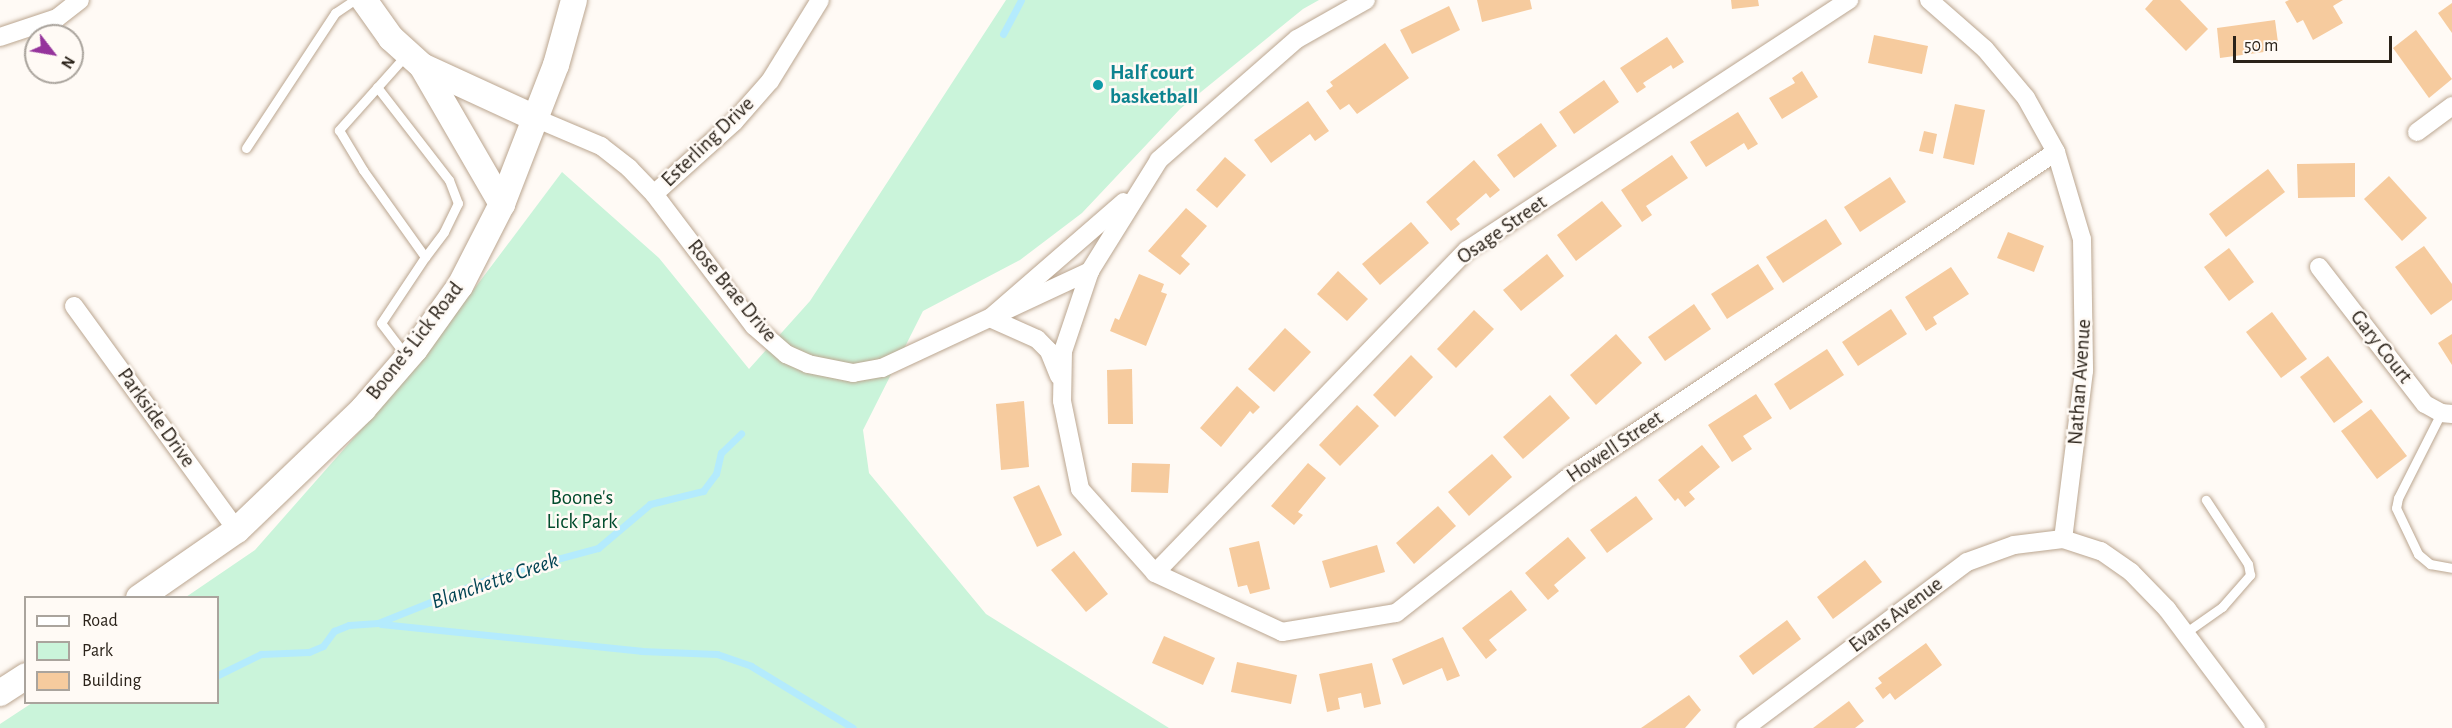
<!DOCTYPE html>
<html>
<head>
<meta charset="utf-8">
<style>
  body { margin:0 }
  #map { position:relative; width:2452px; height:728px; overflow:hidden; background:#fffaf5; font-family:"Alegreya Sans",sans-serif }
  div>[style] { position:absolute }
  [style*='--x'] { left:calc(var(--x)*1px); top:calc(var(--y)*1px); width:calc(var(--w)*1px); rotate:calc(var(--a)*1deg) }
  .green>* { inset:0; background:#caf4da }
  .stream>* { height:7px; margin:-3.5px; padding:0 3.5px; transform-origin:3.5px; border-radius:3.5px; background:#b4ebfd }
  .building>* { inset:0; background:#f6cb9e }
  .roads { filter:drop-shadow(0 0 2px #bba690) drop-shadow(0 0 2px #bba690) }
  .lane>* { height:9px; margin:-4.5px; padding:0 4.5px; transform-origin:4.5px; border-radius:4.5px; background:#fff }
  .street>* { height:18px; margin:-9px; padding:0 9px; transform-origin:9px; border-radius:9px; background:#fff }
  .secondary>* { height:26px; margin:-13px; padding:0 13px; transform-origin:13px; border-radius:13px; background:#fff }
  .dots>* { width:16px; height:16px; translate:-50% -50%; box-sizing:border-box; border:3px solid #fffaf5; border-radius:50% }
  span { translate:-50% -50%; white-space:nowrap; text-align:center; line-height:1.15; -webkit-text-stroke:5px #fffaf5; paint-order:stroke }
  .culture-label { font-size:21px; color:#0d838f; font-weight:700 }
  .left { translate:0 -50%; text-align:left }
  .street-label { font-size:21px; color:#2a2219 }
  .park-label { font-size:21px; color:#024c2d }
  .water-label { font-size:22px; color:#034454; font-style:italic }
  .legend { position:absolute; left:24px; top:596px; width:195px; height:108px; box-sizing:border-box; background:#fffaf5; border:2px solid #aaa49d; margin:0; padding:8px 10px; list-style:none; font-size:18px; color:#2a2219 }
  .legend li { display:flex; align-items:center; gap:12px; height:30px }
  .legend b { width:30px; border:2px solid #aaa49d }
  .north { position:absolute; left:24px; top:24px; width:60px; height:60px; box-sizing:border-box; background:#fffaf5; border:2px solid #aaa49d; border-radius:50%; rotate:121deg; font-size:16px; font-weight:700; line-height:24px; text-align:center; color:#2a2219 }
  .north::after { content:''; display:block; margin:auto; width:21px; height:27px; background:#95349c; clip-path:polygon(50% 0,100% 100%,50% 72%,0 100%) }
  .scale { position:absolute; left:2233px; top:36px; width:159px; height:27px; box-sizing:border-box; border:3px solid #2a2219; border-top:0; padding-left:8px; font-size:18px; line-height:21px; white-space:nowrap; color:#2a2219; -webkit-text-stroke:4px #fffaf5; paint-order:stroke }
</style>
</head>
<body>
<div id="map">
  <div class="green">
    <div style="clip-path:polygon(1006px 0,1319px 0,1303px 9px,1180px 109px,1082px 213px,1020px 260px,923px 311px,863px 430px,869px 473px,986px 614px,1169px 728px,0 728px,0 724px,32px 703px,218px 702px,218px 598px,186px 597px,255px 550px,411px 373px,562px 172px,659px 258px,749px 369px,810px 301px)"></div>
  </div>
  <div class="stream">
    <div style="--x:1003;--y:34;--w:38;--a:-62"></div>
    <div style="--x:381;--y:624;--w:261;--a:5.9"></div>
    <div style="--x:641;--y:651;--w:76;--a:2.3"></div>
    <div style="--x:717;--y:654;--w:36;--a:19"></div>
    <div style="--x:751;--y:666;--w:119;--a:31.3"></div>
    <div style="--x:218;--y:675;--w:48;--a:-26"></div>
    <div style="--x:261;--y:654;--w:48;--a:-2.4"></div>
    <div style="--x:309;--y:652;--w:15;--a:-23"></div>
    <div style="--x:323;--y:646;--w:19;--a:-54"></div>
    <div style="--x:334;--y:631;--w:16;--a:-22"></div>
    <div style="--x:349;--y:625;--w:29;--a:-4"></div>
    <div style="--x:378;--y:623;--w:129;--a:-21.8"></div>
    <div style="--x:498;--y:575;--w:104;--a:-15.1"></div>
    <div style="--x:598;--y:548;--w:68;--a:-40.2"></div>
    <div style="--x:650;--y:504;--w:55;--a:-13.8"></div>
    <div style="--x:703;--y:491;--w:21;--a:-53"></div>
    <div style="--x:716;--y:474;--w:22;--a:-77"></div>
    <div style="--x:721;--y:453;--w:28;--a:-44"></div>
  </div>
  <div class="building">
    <div style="clip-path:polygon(1477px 0,1530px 0,1532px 9px,1482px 22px)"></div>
    <div style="clip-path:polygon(1731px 0,1758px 0,1759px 6px,1732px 9px)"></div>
    <div style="clip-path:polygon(2153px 0,2180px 0,2208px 29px,2186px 51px,2145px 9px)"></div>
    <div style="clip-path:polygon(2289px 0,2343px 0,2333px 6px,2343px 23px,2313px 40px,2303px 20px,2297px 23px,2285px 2px)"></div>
    <div style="clip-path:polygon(2452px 3px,2452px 33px,2438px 13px)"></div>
    <div style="clip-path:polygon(1449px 6px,1460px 30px,1412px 54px,1400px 30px)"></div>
    <div style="clip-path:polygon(2275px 20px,2279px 50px,2220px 58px,2217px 28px)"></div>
    <div style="clip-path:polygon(2416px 30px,2452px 79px,2429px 98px,2393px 48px)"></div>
    <div style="clip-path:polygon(1874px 35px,1928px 46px,1922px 74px,1868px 63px)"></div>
    <div style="clip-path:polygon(1667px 37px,1684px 62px,1673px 69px,1671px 65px,1643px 83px,1646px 87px,1637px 93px,1620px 68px)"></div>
    <div style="clip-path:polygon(1385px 43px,1409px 78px,1357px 114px,1349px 104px,1340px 110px,1326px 91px,1333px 86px,1330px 82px)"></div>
    <div style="clip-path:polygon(1802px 71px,1818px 97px,1782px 119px,1769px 98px,1795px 83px,1792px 78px)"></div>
    <div style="clip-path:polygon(1604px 80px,1619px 102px,1574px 134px,1559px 112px)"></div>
    <div style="clip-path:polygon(1308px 101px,1329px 131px,1315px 141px,1310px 134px,1271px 163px,1254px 140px)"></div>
    <div style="clip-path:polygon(1955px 104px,1985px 110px,1974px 165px,1943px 158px)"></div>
    <div style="clip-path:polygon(1738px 112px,1758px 144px,1748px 150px,1744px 143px,1706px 167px,1690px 142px)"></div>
    <div style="clip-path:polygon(1541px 123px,1557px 146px,1514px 178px,1497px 155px)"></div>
    <div style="clip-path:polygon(1924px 131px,1937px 134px,1933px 154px,1919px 151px)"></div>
    <div style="clip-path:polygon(1672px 155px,1688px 178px,1646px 206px,1652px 215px,1642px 222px,1621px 190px)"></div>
    <div style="clip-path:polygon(1225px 157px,1246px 175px,1217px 208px,1196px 190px)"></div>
    <div style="clip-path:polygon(1474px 160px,1500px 190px,1490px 198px,1486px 193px,1456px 219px,1460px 224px,1451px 231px,1426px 202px)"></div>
    <div style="clip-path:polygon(2355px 163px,2355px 197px,2298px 198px,2297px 164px)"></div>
    <div style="clip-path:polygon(2268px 169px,2285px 192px,2226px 237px,2209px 214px)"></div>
    <div style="clip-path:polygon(2389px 176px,2427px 218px,2402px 241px,2364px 199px)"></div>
    <div style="clip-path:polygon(1890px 177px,1906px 202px,1860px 232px,1844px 207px)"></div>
    <div style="clip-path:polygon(1602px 201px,1622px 226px,1576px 261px,1557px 235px)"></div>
    <div style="clip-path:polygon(1186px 208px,1207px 226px,1181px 256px,1190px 264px,1180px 275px,1148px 251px)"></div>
    <div style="clip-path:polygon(1826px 219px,1842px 244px,1783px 283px,1766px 257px)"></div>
    <div style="clip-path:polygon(1411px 222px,1429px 243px,1380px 285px,1362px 264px)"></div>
    <div style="clip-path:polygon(2008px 232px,2044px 246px,2034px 272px,1997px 258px)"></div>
    <div style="clip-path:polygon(2424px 246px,2452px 284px,2452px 300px,2431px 315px,2395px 267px)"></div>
    <div style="clip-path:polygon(2229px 248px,2254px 282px,2229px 301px,2204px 267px)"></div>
    <div style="clip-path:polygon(1547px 254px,1564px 276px,1521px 311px,1503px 290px)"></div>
    <div style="clip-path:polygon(1758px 264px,1774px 289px,1727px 319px,1711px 294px)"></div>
    <div style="clip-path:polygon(1951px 267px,1969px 294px,1933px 317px,1937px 324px,1926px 331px,1905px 297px)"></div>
    <div style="clip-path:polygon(1338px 271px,1368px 299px,1347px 321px,1317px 294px)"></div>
    <div style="clip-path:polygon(1139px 274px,1164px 284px,1161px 292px,1167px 294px,1146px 346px,1110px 331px,1115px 318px,1119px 320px)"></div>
    <div style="clip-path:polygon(1694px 304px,1711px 329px,1665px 361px,1648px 337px)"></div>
    <div style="clip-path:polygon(1891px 309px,1907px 334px,1858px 366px,1842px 342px)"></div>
    <div style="clip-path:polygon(1474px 310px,1494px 329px,1456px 368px,1437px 349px)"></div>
    <div style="clip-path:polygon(2272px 312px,2307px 359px,2281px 378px,2246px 332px)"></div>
    <div style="clip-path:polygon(1285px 328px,1311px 352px,1274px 392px,1248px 369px)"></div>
    <div style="clip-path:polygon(1616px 334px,1642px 363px,1596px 405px,1570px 375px)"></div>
    <div style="clip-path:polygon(2452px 334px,2452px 365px,2438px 343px)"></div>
    <div style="clip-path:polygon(1827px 349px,1844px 375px,1790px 410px,1774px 384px)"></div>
    <div style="clip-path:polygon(1411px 355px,1433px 377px,1395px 417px,1373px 395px)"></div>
    <div style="clip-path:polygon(2328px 356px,2363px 402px,2334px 423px,2300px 377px)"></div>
    <div style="clip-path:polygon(1132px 369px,1133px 424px,1108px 424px,1107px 370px)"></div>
    <div style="clip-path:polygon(1237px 386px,1260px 407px,1253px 414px,1250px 411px,1221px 447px,1200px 428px)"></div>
    <div style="clip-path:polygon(1756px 394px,1772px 418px,1743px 436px,1752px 449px,1732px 462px,1708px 425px)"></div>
    <div style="clip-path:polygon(1550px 395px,1570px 418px,1523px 459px,1503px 437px)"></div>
    <div style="clip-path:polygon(1024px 401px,1029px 467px,1001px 470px,996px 404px)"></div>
    <div style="clip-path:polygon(1357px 405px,1379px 426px,1340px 466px,1319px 445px)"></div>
    <div style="clip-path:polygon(2371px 409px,2407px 456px,2377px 479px,2341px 431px)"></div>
    <div style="clip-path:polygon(1702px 445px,1720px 467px,1689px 492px,1695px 499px,1685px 507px,1678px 498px,1675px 501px,1658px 480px)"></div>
    <div style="clip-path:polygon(1492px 454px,1512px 477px,1469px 516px,1448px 492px)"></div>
    <div style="clip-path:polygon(1132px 463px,1170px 464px,1168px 493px,1131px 492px)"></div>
    <div style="clip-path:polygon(1308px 463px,1326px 478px,1298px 512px,1303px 515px,1294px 525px,1271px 506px)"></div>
    <div style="clip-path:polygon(1039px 485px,1062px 535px,1037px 547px,1013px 497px)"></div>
    <div style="clip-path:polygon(1636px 496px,1653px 519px,1607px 553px,1590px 530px)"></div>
    <div style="clip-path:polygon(1438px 506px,1456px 526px,1414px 564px,1396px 543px)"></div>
    <div style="clip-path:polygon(1568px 537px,1586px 558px,1554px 585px,1559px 591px,1548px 600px,1525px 573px)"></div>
    <div style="clip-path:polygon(1259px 541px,1270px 589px,1250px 594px,1247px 585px,1238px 587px,1229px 548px)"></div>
    <div style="clip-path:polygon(1377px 545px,1385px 572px,1330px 588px,1322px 561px)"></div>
    <div style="clip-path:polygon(1074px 551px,1108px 594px,1086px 612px,1051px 570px)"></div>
    <div style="clip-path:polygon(1865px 560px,1882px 582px,1833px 619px,1817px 597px)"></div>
    <div style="clip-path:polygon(1511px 590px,1527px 610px,1489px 640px,1497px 650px,1486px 659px,1462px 628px)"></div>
    <div style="clip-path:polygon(1787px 620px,1801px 639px,1753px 675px,1739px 656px)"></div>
    <div style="clip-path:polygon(1164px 636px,1215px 658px,1203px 685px,1152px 663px)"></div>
    <div style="clip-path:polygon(1443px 637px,1460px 676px,1447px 681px,1442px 668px,1403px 685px,1392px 659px)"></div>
    <div style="clip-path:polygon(1926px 643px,1942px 665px,1895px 700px,1890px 693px,1883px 699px,1875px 688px,1882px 683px,1878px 678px)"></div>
    <div style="clip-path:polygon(1237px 662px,1297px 675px,1291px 704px,1231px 692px)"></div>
    <div style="clip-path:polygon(1372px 663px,1381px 704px,1364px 708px,1361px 693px,1338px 698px,1340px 709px,1327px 712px,1319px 674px)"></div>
    <div style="clip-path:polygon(1689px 695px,1701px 710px,1685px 728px,1641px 728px)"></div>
    <div style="clip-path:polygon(1849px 701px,1864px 721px,1855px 728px,1813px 728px)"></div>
  </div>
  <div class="roads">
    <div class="lane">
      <div style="--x:406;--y:55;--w:101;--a:131.8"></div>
      <div style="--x:339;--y:130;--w:47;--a:59"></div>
      <div style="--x:363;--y:170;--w:107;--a:54.5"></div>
      <div style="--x:425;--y:257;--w:79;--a:123.7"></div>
      <div style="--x:381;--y:323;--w:43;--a:52.6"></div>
      <div style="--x:377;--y:87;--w:118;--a:52.3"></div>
      <div style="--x:449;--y:180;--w:25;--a:69"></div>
      <div style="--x:458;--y:203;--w:32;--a:116"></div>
      <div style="--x:444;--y:232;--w:31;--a:127"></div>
      <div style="--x:246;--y:148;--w:162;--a:-56.6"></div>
      <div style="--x:335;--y:13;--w:23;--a:-34"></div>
      <div style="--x:2441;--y:413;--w:95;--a:116.8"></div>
      <div style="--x:2398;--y:498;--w:10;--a:101"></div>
      <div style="--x:2396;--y:508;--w:51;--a:64.4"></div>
      <div style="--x:2418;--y:554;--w:16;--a:40"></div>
      <div style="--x:2430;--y:564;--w:22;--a:10"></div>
      <div style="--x:2185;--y:633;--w:45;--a:-35.1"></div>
      <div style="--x:2222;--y:607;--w:43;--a:-48.8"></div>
      <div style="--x:2250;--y:575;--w:11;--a:-100"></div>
      <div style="--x:2248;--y:564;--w:77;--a:-123.3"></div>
    </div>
    <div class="street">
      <div style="--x:1366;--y:0;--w:79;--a:150.5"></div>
      <div style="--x:1297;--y:39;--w:184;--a:138.8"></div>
      <div style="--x:1159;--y:160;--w:131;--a:121.9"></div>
      <div style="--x:1090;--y:271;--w:84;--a:108.6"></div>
      <div style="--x:1063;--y:351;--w:50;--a:91.1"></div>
      <div style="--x:1062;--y:401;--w:90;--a:78.4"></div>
      <div style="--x:1080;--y:489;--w:113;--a:48.2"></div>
      <div style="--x:1155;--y:573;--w:140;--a:24.9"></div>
      <div style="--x:1282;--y:632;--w:116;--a:-9.5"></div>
      <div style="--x:1396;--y:613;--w:216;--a:-38.2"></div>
      <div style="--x:1566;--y:479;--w:589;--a:-33.72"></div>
      <div style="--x:1929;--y:0;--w:74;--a:41.2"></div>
      <div style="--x:1985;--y:49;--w:64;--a:50.1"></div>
      <div style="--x:2026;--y:98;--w:62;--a:60.9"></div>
      <div style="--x:2056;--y:152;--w:91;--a:73.4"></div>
      <div style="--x:2082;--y:239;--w:132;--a:89.1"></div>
      <div style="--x:2084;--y:371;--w:169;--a:97.1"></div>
      <div style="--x:0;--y:37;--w:60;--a:-18.4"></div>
      <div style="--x:57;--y:18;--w:29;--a:-38"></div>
      <div style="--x:535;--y:118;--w:72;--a:23"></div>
      <div style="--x:601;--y:146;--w:36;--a:38"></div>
      <div style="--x:629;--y:168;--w:36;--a:46"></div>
      <div style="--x:654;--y:194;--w:166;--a:52.9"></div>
      <div style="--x:754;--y:326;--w:43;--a:41.2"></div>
      <div style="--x:786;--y:354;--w:24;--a:24"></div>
      <div style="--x:808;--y:364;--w:46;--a:11.3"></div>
      <div style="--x:853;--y:373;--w:29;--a:-10"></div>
      <div style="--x:882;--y:368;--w:230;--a:-25"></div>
      <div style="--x:2417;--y:132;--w:44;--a:-36.6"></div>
      <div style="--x:654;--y:194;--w:108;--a:-42"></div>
      <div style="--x:734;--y:122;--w:55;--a:-48.7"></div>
      <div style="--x:770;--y:81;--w:95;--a:-58.3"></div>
      <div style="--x:2319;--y:267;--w:173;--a:52.3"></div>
      <div style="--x:2425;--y:404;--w:18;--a:29"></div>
      <div style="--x:2441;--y:413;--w:11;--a:5"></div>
      <div style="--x:74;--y:306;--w:277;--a:54"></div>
      <div style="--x:1059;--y:376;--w:27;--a:-112"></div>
      <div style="--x:1049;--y:351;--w:17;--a:-135"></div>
      <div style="--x:1037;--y:339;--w:51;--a:-155.9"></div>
      <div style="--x:990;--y:318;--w:177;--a:-40.9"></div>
      <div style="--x:1155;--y:573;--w:449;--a:-46"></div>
      <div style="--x:1467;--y:250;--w:457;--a:-33.2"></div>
      <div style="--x:1745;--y:728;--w:277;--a:-36.8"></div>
      <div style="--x:1967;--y:562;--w:50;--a:-19.9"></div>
      <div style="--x:2014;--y:545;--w:49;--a:-7"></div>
      <div style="--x:2063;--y:539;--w:40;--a:18"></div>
      <div style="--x:2101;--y:551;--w:37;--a:35"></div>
      <div style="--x:2131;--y:572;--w:52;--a:45.8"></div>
      <div style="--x:2167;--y:609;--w:149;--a:53.2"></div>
    </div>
    <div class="secondary">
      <div style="--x:364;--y:0;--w:47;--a:54.6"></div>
      <div style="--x:391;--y:38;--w:42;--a:42.1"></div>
      <div style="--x:422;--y:66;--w:124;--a:24.7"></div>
      <div style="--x:422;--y:66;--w:160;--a:59.9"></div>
      <div style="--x:139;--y:598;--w:119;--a:-34.8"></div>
      <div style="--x:237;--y:530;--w:175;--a:-43.8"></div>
      <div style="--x:363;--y:409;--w:79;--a:-49.1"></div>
      <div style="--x:415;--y:349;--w:77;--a:-54.5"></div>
      <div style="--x:460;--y:286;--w:92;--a:-62.9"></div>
      <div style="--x:502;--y:204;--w:149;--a:-68.8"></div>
      <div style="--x:556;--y:65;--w:67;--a:-74.5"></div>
      <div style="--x:0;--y:693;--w:31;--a:-33"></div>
    </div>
  </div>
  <div class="dots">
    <div style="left:1098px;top:85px;background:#0f9aa8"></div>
  </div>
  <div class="culture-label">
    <span class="left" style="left:1110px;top:85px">Half court<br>basketball</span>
  </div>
  <div class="street-label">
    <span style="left:708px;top:142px;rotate:-44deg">Esterling Drive</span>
    <span style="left:1502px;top:230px;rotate:-35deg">Osage Street</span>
    <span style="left:732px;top:291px;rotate:50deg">Rose Brae Drive</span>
    <span style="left:415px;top:341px;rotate:-52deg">Boone's Lick Road</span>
    <span style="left:2381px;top:347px;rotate:52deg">Gary Court</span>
    <span style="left:2080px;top:382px;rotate:-86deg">Nathan Avenue</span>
    <span style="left:156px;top:418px;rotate:54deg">Parkside Drive</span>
    <span style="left:1615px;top:447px;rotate:-34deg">Howell Street</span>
    <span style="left:1896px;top:615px;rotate:-37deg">Evans Avenue</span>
  </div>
  <div class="park-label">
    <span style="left:582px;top:510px">Boone's<br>Lick Park</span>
  </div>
  <div class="water-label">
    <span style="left:495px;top:581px;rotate:-19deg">Blanchette Creek</span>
  </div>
  <ul class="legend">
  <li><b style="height:8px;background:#fff"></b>Road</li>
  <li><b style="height:16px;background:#caf4da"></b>Park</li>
  <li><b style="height:16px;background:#f6cb9e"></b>Building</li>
  </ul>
  <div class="north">N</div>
  <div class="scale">50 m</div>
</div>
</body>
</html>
